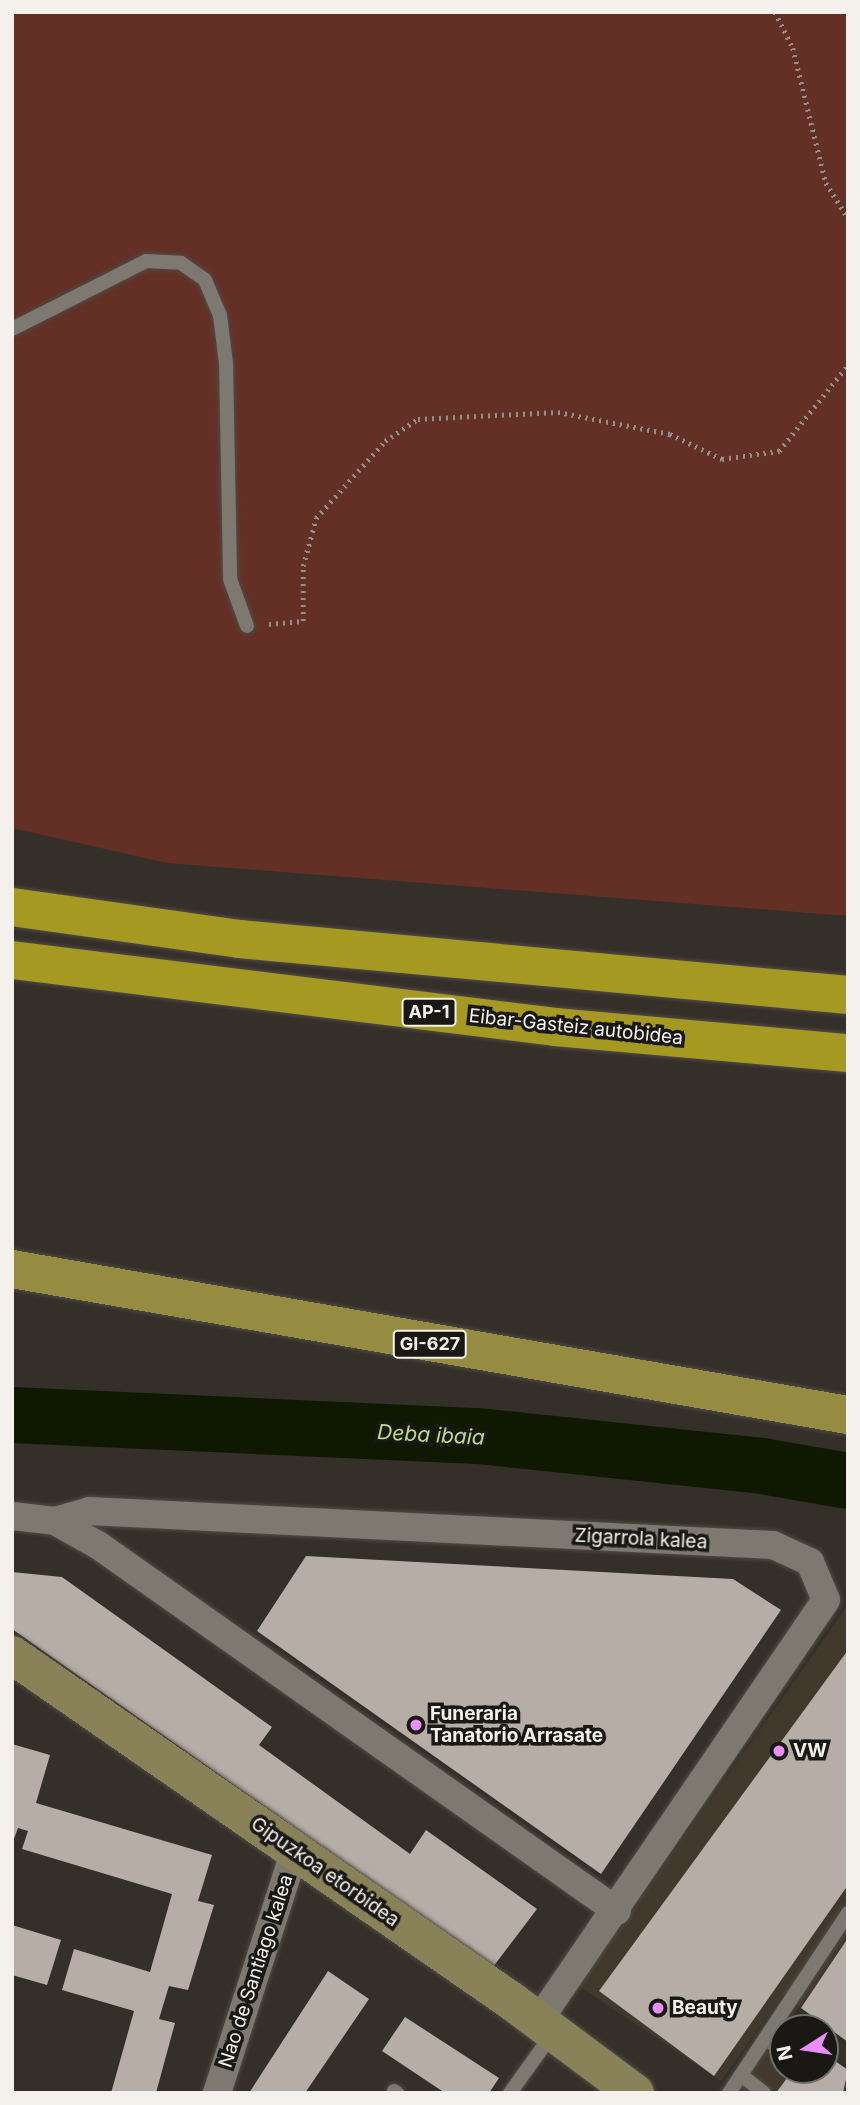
<!DOCTYPE html>
<html>
<head>
<meta charset="utf-8">
<style>
  body { margin:0 }
  #map { position:relative; width:860px; height:2105px; overflow:hidden; background:#342f28; font-family:Inter,sans-serif }
  div>[style] { position:absolute }
  [style*='--x'] { left:calc(var(--x)*1px); top:calc(var(--y)*1px); width:calc(var(--w)*1px); rotate:calc(var(--a)*1deg) }
  .built>* { inset:0; background:#41392c }
  .green>* { inset:0; background:#643026 }
  .river>* { height:56px; margin:-28px; padding:0 28px; transform-origin:28px; border-radius:28px; background:#0f1901 }
  .building>* { inset:0; background:#b6ada7 }
  .path>* { height:4.5px; margin-top:-2.25px; transform-origin:0; background:repeating-linear-gradient(90deg,#938f89 0 2px,transparent 0 7px) }
  .roads { filter:drop-shadow(0 0 2px #504b46) drop-shadow(0 0 2px #504b46) }
  .lane>* { height:14px; margin:-7px; padding:0 7px; transform-origin:7px; border-radius:7px; background:#7d7870 }
  .street>* { height:28px; margin:-14px; padding:0 14px; transform-origin:14px; border-radius:14px; background:#7d7870 }
  .secondary>* { height:38px; margin:-19px; padding:0 19px; transform-origin:19px; border-radius:19px; background:#898259 }
  .primary>* { height:38px; margin:-19px; padding:0 19px; transform-origin:19px; border-radius:19px; background:#958c41 }
  .highway>* { height:38px; margin:-19px; padding:0 19px; transform-origin:19px; border-radius:19px; background:#a59922 }
  .dots>* { width:19px; height:19px; translate:-50% -50%; box-sizing:border-box; border:4px solid #1a1815; border-radius:50% }
  span { translate:-50% -50%; white-space:nowrap; text-align:center; line-height:1.15; -webkit-text-stroke:7px #1a1815; paint-order:stroke }
  .shield-label span { padding:2px 5px; background:#1a1815; border:2px solid; border-radius:5px; -webkit-text-stroke-width:0 }
  .shield-label { font-size:18px; color:#f4f1ec; font-weight:700 }
  .street-label { font-size:19px; color:#f4f1ec }
  .poi-label { font-size:19px; color:#f4f1ec; font-weight:700 }
  .left { translate:0 -50%; text-align:left }
  .water-label { font-size:21px; color:#badb8c; font-style:italic }
  .frame { position:absolute; inset:0; border:14px solid #f4f1ec; pointer-events:none }
  .north { position:absolute; left:769px; top:2014px; width:70px; height:70px; box-sizing:border-box; background:#1a1815; border:2px solid #716f6b; border-radius:50%; rotate:258deg; font-size:19px; font-weight:700; line-height:28px; text-align:center; color:#f4f1ec }
  .north::after { content:''; display:block; margin:auto; width:24px; height:32px; background:#eb8dfc; clip-path:polygon(50% 0,100% 100%,50% 72%,0 100%) }
</style>
</head>
<body>
<div id="map">
  <div class="built">
    <div style="clip-path:polygon(848px 1605px,848px 2042px,783px 1994px,721px 2081px,579px 1986px)"></div>
    <div style="clip-path:polygon(784px 2024px,783px 2070px,825px 2070px,825px 2054px,848px 2070px,848px 2093px,737px 2093px)"></div>
  </div>
  <div class="green">
    <div style="clip-path:polygon(12px 12px,848px 12px,848px 916px,167px 863px,12px 828px)"></div>
  </div>
  <div class="river">
    <div style="--x:12;--y:1415;--w:466;--a:2.6"></div>
    <div style="--x:478;--y:1436;--w:286;--a:6"></div>
    <div style="--x:762;--y:1466;--w:87;--a:9.9"></div>
  </div>
  <div class="building">
    <div style="clip-path:polygon(306px 1556px,733px 1579px,781px 1610px,601px 1874px,257px 1631px)"></div>
    <div style="clip-path:polygon(12px 1572px,62px 1577px,272px 1727px,259px 1745px,410px 1854px,426px 1830px,537px 1909px,493px 1967px,12px 1629px)"></div>
    <div style="clip-path:polygon(848px 1650px,848px 1885px,714px 2076px,599px 1991px)"></div>
    <div style="clip-path:polygon(12px 1744px,50px 1755px,36px 1803px,212px 1855px,198px 1901px,214px 1905px,188px 1990px,169px 1986px,159px 2019px,175px 2023px,156px 2093px,111px 2093px,134px 2011px,62px 1990px,74px 1949px,150px 1972px,172px 1894px,22px 1849px,28px 1831px,18px 1828px,12px 1844px)"></div>
    <div style="clip-path:polygon(12px 1925px,61px 1940px,47px 1985px,12px 1975px)"></div>
    <div style="clip-path:polygon(848px 1938px,848px 2042px,801px 2008px)"></div>
    <div style="clip-path:polygon(328px 1971px,369px 1999px,305px 2093px,249px 2093px)"></div>
    <div style="clip-path:polygon(405px 2017px,499px 2078px,489px 2093px,445px 2093px,382px 2051px)"></div>
    <div style="clip-path:polygon(784px 2024px,789px 2028px,783px 2028px,783px 2060px,767px 2048px)"></div>
    <div style="clip-path:polygon(825px 2054px,848px 2070px,843px 2093px,776px 2093px,793px 2070px,825px 2070px)"></div>
  </div>
  <div class="path">
    <div style="--x:775;--y:12;--w:40;--a:63.4"></div>
    <div style="--x:793;--y:48;--w:139;--a:76.3"></div>
    <div style="--x:826;--y:183;--w:41;--a:57.8"></div>
    <div style="--x:269;--y:624;--w:34;--a:-5"></div>
    <div style="--x:303;--y:621;--w:55;--a:-90"></div>
    <div style="--x:303;--y:566;--w:50;--a:-74.8"></div>
    <div style="--x:316;--y:518;--w:103;--a:-48.1"></div>
    <div style="--x:385;--y:441;--w:40;--a:-34"></div>
    <div style="--x:418;--y:419;--w:140;--a:-2.9"></div>
    <div style="--x:558;--y:412;--w:114;--a:11.1"></div>
    <div style="--x:670;--y:434;--w:58;--a:25.7"></div>
    <div style="--x:722;--y:459;--w:58;--a:-8"></div>
    <div style="--x:779;--y:451;--w:110;--a:-51.3"></div>
  </div>
  <div class="roads">
    <div class="lane">
      <div style="--x:12;--y:329;--w:150;--a:-26.9"></div>
      <div style="--x:146;--y:261;--w:35;--a:3"></div>
      <div style="--x:181;--y:263;--w:29;--a:35"></div>
      <div style="--x:205;--y:280;--w:38;--a:67"></div>
      <div style="--x:220;--y:315;--w:48;--a:82.9"></div>
      <div style="--x:226;--y:363;--w:216;--a:88.9"></div>
      <div style="--x:230;--y:579;--w:50;--a:70.1"></div>
      <div style="--x:741;--y:2075;--w:29;--a:38"></div>
      <div style="--x:394;--y:2091;--w:4;--a:34"></div>
      <div style="--x:510;--y:2093;--w:74;--a:-54.4"></div>
      <div style="--x:729;--y:2093;--w:216;--a:-56.5"></div>
    </div>
    <div class="street">
      <div style="--x:12;--y:1516;--w:43;--a:6.6"></div>
      <div style="--x:55;--y:1521;--w:35;--a:-16"></div>
      <div style="--x:89;--y:1511;--w:685;--a:2.85"></div>
      <div style="--x:773;--y:1545;--w:41;--a:24.7"></div>
      <div style="--x:810;--y:1562;--w:41;--a:67.2"></div>
      <div style="--x:826;--y:1600;--w:509;--a:124.35"></div>
      <div style="--x:55;--y:1521;--w:49;--a:29.2"></div>
      <div style="--x:98;--y:1545;--w:635;--a:35.19"></div>
      <div style="--x:217;--y:2093;--w:255;--a:-72.2"></div>
    </div>
    <div class="secondary">
      <div style="--x:12;--y:1655;--w:609;--a:34.71"></div>
      <div style="--x:513;--y:2002;--w:152;--a:36.7"></div>
    </div>
    <div class="primary">
      <div style="--x:12;--y:1269;--w:849;--a:9.91"></div>
    </div>
    <div class="highway">
      <div style="--x:12;--y:907;--w:229;--a:8"></div>
      <div style="--x:239;--y:939;--w:612;--a:5.25"></div>
      <div style="--x:12;--y:960;--w:547;--a:7.03"></div>
      <div style="--x:555;--y:1027;--w:294;--a:5.1"></div>
    </div>
  </div>
  <div class="dots">
    <div style="left:416px;top:1725px;background:#eb8dfc"></div>
    <div style="left:779px;top:1751px;background:#eb8dfc"></div>
    <div style="left:658px;top:2008px;background:#eb8dfc"></div>
  </div>
  <div class="shield-label">
    <span style="left:429px;top:1012px">AP-1</span>
    <span style="left:430px;top:1344px">GI-627</span>
  </div>
  <div class="street-label">
    <span style="left:576px;top:1027px;rotate:6deg">Eibar-Gasteiz autobidea</span>
    <span style="left:641px;top:1539px;rotate:3deg">Zigarrola kalea</span>
    <span style="left:325px;top:1872px;rotate:35deg">Gipuzkoa etorbidea</span>
    <span style="left:256px;top:1971px;rotate:-72deg">Nao de Santiago kalea</span>
  </div>
  <div class="poi-label">
    <span class="left" style="left:430px;top:1725px">Funeraria<br>Tanatorio Arrasate</span>
    <span class="left" style="left:793px;top:1751px">VW</span>
    <span class="left" style="left:672px;top:2008px">Beauty</span>
  </div>
  <div class="water-label">
    <span style="left:431px;top:1435px;rotate:3deg">Deba ibaia</span>
  </div>
  <div class="frame"></div>
  <div class="north">N</div>
</div>
</body>
</html>
